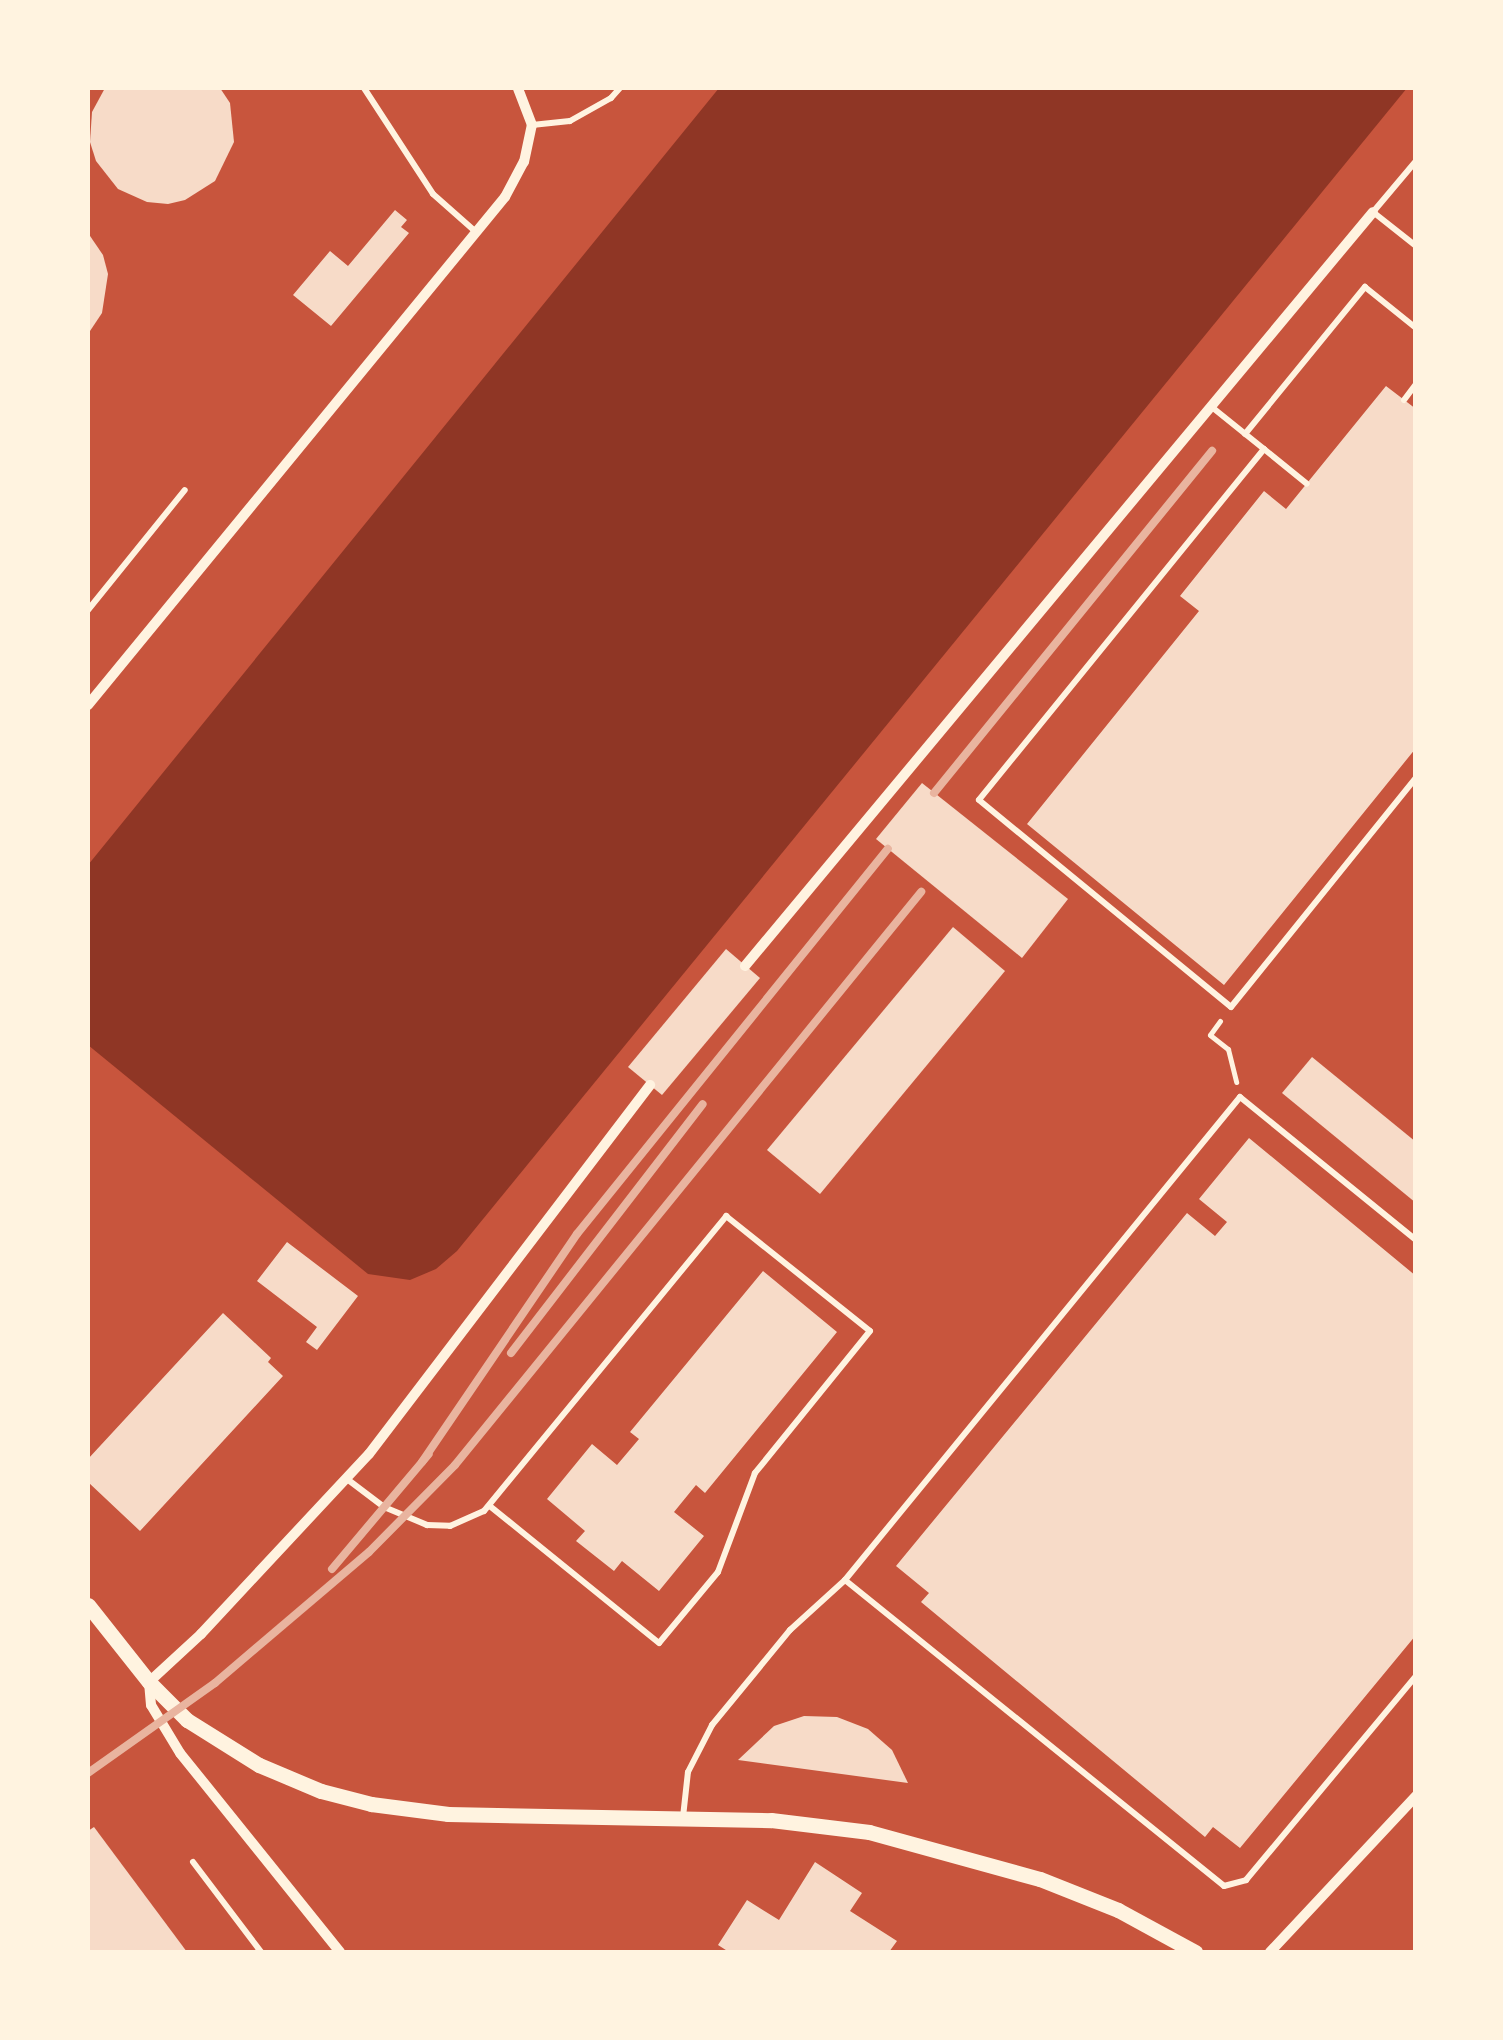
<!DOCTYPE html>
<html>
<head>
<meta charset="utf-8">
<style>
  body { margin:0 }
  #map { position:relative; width:1503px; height:2040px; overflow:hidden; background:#c8553d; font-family:Signika,sans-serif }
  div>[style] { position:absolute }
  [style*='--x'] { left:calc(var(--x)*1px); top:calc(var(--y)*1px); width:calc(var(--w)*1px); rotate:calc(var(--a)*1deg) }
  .water>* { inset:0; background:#8f3625 }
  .building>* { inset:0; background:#f7dbc8 }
  .path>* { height:5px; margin:-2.5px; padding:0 2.5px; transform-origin:2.5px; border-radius:2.5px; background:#fff3e0 }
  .service>* { height:6px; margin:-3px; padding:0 3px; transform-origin:3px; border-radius:3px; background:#fff3e0 }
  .minor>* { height:10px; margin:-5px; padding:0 5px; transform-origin:5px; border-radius:5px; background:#fff3e0 }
  .tertiary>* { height:15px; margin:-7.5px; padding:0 7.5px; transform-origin:7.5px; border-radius:7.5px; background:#fff3e0 }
  .rail>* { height:8px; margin:-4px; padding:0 4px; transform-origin:4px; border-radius:4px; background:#e9b49f }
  span { translate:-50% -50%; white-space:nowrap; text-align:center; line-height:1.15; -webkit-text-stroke:8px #fff3e0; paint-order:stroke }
  .frame { position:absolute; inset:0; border:90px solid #fff3e0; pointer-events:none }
</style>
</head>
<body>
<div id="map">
  <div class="water">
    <div style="clip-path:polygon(719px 88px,1407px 88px,457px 1251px,436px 1269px,410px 1280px,368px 1274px,88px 1045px,88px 865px)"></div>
  </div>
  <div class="building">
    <div style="clip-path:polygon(105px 88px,220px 88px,230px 103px,234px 142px,215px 181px,185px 200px,168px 204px,147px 202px,118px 189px,96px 161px,90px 142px,92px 112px)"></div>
    <div style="clip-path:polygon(395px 210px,407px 220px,401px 227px,409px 233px,331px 326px,293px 295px,330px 251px,348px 266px)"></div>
    <div style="clip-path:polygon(88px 233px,103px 255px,108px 274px,102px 313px,88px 334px)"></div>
    <div style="clip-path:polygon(1386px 386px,1416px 409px,1416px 748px,1224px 985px,1027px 824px,1199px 611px,1180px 596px,1264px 491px,1286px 509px)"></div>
    <div style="clip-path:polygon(922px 783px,1068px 899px,1022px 958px,876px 839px)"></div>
    <div style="clip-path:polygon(953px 927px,1005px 971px,820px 1194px,767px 1150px)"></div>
    <div style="clip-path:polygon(726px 949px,760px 978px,662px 1095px,628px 1067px)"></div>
    <div style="clip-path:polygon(1312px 1057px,1416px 1142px,1416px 1203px,1282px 1093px)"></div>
    <div style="clip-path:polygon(1249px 1138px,1416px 1276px,1416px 1635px,1240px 1848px,1213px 1827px,1205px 1837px,921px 1602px,929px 1593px,896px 1566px,1187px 1213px,1215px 1236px,1227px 1222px,1199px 1199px)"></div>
    <div style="clip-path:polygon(287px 1242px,358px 1296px,317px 1350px,306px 1342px,317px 1327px,257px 1281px)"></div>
    <div style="clip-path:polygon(763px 1271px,837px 1332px,705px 1493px,696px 1485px,674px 1512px,704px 1536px,659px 1591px,622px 1561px,614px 1571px,576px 1541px,585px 1531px,547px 1499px,592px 1444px,617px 1465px,639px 1439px,630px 1432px)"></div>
    <div style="clip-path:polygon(223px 1313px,271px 1358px,268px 1362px,283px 1376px,140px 1531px,88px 1482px,88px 1459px)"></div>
    <div style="clip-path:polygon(804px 1716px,837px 1717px,868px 1729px,892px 1750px,908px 1783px,738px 1760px,774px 1726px)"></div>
    <div style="clip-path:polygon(94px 1827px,187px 1952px,88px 1952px,88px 1831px)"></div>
    <div style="clip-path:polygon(815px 1862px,862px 1893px,850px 1911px,897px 1941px,889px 1952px,729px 1952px,718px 1945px,747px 1900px,779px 1920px)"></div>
  </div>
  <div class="path">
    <div style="--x:1220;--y:1021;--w:17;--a:126"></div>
    <div style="--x:1210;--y:1035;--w:23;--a:38"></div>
    <div style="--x:1228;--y:1049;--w:34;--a:76"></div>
  </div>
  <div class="service">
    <div style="--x:364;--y:88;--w:126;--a:56.9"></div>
    <div style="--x:433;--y:194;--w:57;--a:41.5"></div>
    <div style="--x:532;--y:125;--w:38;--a:-6"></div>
    <div style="--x:570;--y:121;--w:47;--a:-29.3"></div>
    <div style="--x:611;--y:98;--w:13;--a:-48"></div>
    <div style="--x:1416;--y:161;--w:67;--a:130.1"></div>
    <div style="--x:1373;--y:212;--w:55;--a:38.3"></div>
    <div style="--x:1404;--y:400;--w:20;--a:-53"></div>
    <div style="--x:1213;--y:408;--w:65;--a:38.8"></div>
    <div style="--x:1264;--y:449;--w:452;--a:129.1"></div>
    <div style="--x:979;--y:800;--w:326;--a:39.4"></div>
    <div style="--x:1231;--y:1007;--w:294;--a:-51.1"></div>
    <div style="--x:1245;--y:434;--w:190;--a:-50.8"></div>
    <div style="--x:1365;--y:287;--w:65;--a:38.8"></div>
    <div style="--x:1264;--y:449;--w:55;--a:39.1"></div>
    <div style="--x:88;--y:610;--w:154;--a:-51.1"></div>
    <div style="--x:347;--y:1479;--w:46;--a:37.1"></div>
    <div style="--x:384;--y:1507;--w:47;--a:22.7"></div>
    <div style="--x:427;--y:1525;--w:23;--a:2"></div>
    <div style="--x:450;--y:1526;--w:37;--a:-24"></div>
    <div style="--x:484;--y:1511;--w:382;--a:-50.6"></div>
    <div style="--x:726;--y:1216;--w:184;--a:38.6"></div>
    <div style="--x:870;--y:1331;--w:183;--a:129"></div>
    <div style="--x:755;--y:1473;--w:106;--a:110.5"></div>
    <div style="--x:718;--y:1572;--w:92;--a:129.7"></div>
    <div style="--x:659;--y:1643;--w:218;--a:-141"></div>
    <div style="--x:845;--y:1580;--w:624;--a:-50.72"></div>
    <div style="--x:1240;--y:1097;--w:227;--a:39.1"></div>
    <div style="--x:683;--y:1817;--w:45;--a:-83.7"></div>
    <div style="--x:688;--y:1772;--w:53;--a:-62.9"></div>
    <div style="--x:712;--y:1725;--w:123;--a:-50.6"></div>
    <div style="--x:790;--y:1630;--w:74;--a:-42.3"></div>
    <div style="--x:845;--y:1580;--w:487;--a:38.9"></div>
    <div style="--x:1224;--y:1886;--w:23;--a:-15"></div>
    <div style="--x:1246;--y:1880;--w:266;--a:-50.2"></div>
    <div style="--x:193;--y:1862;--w:113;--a:52.9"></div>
  </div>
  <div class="minor">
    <div style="--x:88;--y:705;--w:657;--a:-50.62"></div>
    <div style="--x:505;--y:197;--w:40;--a:-62"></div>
    <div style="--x:524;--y:162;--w:38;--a:-78"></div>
    <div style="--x:532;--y:125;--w:40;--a:-111"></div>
    <div style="--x:745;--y:966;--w:981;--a:-50.21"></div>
    <div style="--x:340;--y:1952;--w:255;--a:-128.8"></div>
    <div style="--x:180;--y:1753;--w:56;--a:-121.1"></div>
    <div style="--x:151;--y:1705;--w:23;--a:-95"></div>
    <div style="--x:149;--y:1682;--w:71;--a:-42.7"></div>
    <div style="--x:201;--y:1634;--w:246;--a:-47"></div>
    <div style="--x:369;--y:1454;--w:464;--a:-52.7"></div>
    <div style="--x:1270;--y:1952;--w:214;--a:-46.9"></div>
  </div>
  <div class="tertiary">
    <div style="--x:88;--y:1605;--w:98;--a:51.6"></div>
    <div style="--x:149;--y:1682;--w:54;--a:45"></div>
    <div style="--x:187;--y:1720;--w:85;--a:32"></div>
    <div style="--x:259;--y:1765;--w:67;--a:22.8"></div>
    <div style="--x:321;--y:1791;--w:52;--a:14.6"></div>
    <div style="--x:371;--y:1804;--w:78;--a:7.4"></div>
    <div style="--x:448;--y:1814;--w:323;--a:1.1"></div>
    <div style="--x:771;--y:1820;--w:99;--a:7"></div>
    <div style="--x:869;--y:1832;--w:177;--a:15.4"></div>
    <div style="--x:1040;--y:1879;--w:84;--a:21.7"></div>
    <div style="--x:1118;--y:1910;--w:88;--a:28.6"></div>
  </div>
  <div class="rail">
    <div style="--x:934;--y:793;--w:441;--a:-50.9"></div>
    <div style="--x:511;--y:1353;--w:314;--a:-52.4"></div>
    <div style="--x:422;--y:1462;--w:276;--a:-55.8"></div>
    <div style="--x:577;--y:1234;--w:495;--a:-51.1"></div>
    <div style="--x:332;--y:1569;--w:150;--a:-49.9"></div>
    <div style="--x:88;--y:1773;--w:156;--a:-35.3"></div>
    <div style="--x:215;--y:1683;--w:202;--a:-40.4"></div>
    <div style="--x:369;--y:1552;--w:122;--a:-45.3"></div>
    <div style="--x:455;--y:1465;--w:739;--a:-50.88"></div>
  </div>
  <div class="frame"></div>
</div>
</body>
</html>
